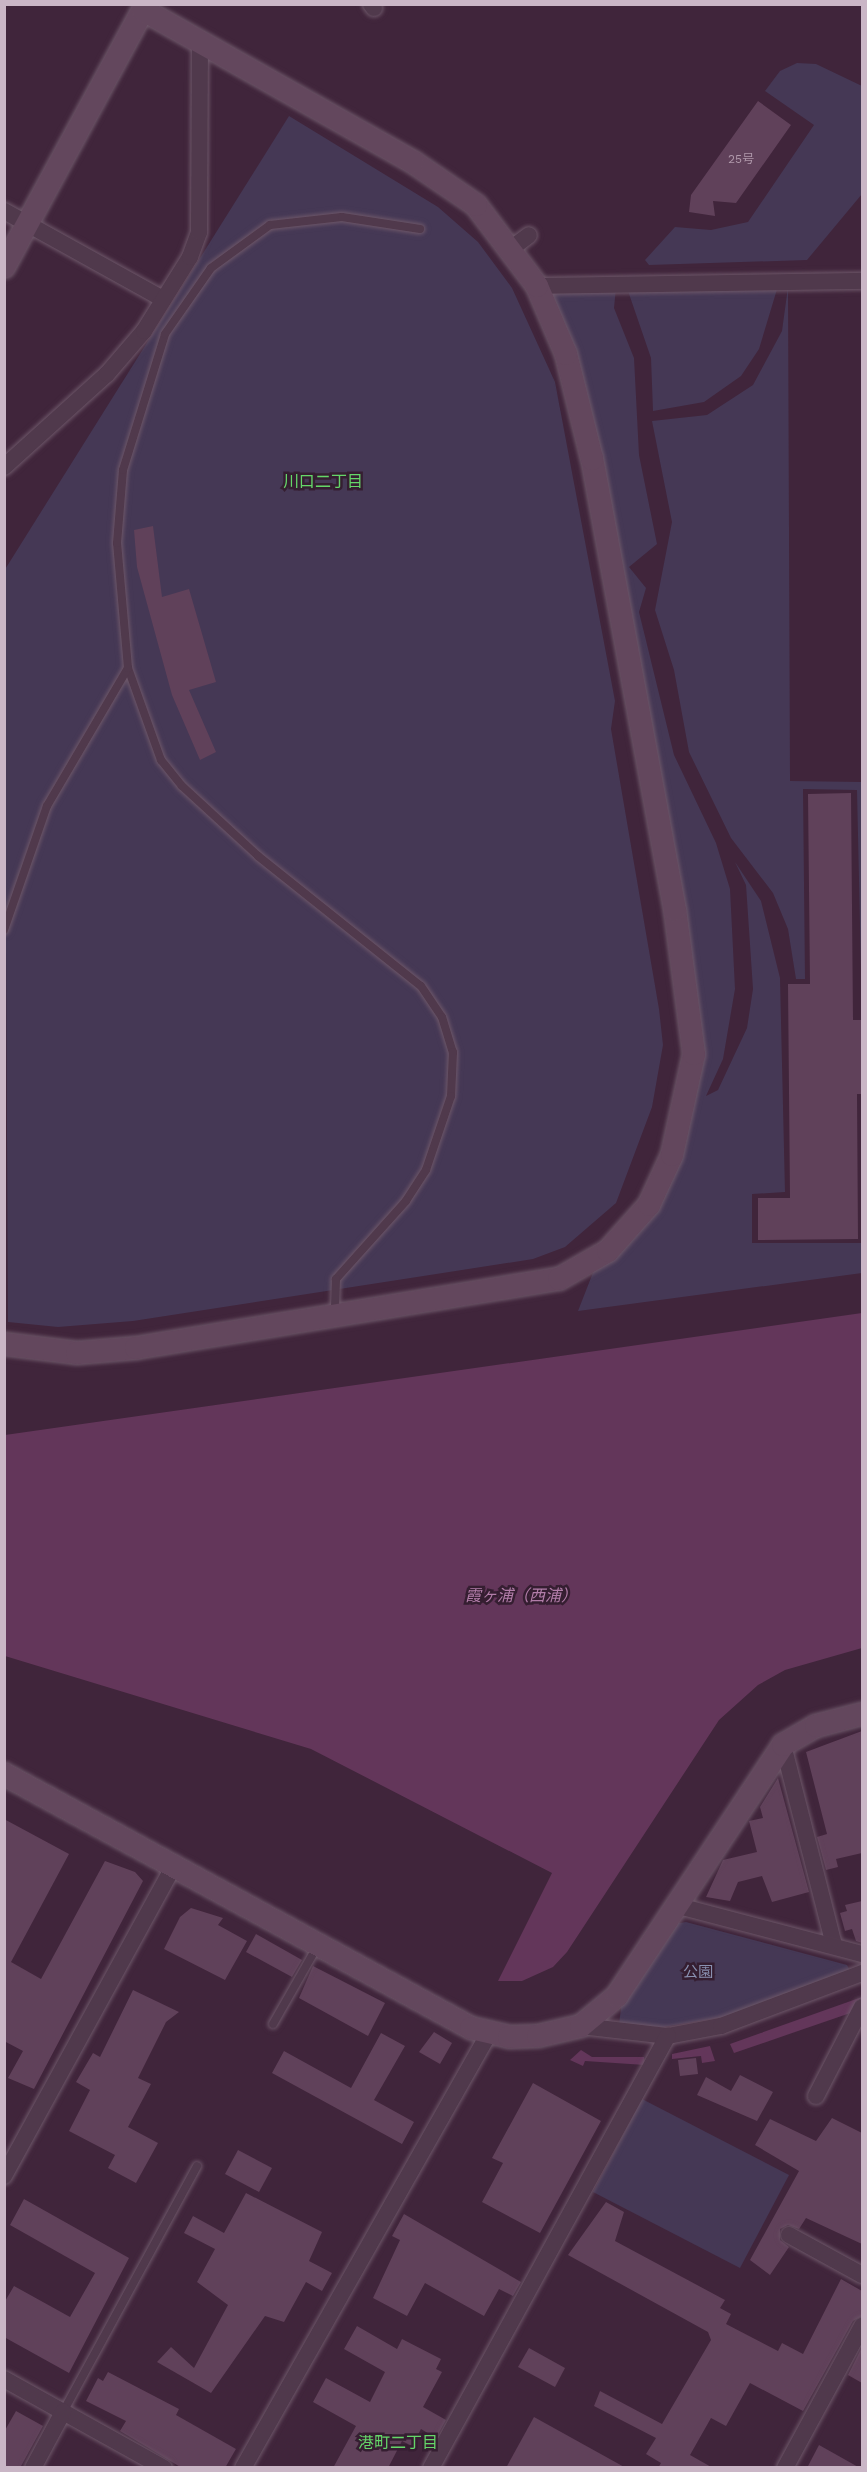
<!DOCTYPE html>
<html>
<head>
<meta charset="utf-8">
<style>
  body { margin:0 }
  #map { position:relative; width:867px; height:2472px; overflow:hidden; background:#40253b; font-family:"Work Sans","Noto Sans JP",sans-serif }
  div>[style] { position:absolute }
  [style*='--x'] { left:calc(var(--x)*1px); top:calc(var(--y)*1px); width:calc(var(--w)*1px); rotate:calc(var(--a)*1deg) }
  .green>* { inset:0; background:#453855 }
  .water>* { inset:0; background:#63365a }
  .building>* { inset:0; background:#60415a }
  .roads { filter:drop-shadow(0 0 2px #6d5769) drop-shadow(0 0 2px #6d5769) }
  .lane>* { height:8px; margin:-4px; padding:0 4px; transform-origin:4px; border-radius:4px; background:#50394c }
  .street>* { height:16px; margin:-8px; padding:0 8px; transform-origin:8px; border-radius:8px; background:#50394c }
  .secondary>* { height:22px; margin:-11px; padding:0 11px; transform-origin:11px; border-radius:11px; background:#63475d }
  span { translate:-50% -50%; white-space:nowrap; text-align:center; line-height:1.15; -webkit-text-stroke:5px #351e31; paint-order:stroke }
  .number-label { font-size:12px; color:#b099ab }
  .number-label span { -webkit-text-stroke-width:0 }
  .park-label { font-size:15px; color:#8990b0 }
  .neighbourhood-label { font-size:16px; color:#65d669 }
  .water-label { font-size:16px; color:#b27da9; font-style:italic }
  .frame { position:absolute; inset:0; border:6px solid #cab6c6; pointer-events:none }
</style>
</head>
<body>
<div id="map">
  <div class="green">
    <div style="clip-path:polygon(797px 63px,816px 64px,862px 86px,862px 194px,807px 260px,649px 265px,645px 260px,675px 227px,711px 230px,748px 222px,814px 125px,765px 91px,780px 71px)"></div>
    <div style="clip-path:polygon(289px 116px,438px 207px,478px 242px,512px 288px,555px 382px,615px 701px,611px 729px,659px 1009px,663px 1045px,652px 1107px,616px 1203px,565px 1247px,533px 1259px,133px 1321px,58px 1327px,8px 1322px,4px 571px)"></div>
    <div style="clip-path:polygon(778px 286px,759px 349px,741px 376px,704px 402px,653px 411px,651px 358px,627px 288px)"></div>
    <div style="clip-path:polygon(788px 287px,790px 781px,862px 782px,862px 1016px,857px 790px,803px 789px,805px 979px,796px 979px,788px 929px,773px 893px,731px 838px,689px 752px,674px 670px,655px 610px,672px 522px,652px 421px,707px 415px,753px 385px,782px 331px)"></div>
    <div style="clip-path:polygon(616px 288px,614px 308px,634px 358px,639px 455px,657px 544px,629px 567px,646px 588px,639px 612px,674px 755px,716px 843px,730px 889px,735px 989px,723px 1059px,706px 1096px,718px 1090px,747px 1028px,753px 989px,746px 885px,735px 862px,761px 901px,780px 978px,785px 1192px,752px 1194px,752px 1243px,862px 1243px,862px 1273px,578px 1311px,594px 1270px,614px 1256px,693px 1102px,683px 908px,545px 289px)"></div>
    <div style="clip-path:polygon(686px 1922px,847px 1965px,850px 1971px,723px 2017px,663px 2027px,619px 2025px,622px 2000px,674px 1924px)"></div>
    <div style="clip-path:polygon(642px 2099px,789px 2175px,740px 2268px,593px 2192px)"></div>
  </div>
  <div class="water">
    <div style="clip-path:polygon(862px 1313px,862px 1648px,785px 1670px,758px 1685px,719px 1720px,567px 1952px,553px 1967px,522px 1981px,498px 1981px,552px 1873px,311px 1749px,5px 1656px,5px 1435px)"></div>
    <div style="clip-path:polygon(862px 1997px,862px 2009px,734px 2053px,730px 2044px)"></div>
    <div style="clip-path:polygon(710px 2046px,715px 2061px,702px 2063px,701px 2056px,672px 2059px,672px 2054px)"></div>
    <div style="clip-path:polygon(581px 2050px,592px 2057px,644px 2057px,645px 2065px,585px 2061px,583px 2066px,570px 2060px)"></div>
  </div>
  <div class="building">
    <div style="clip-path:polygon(758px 101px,791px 125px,736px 203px,713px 201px,715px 216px,689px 212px,691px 195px)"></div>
    <div style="clip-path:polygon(153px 526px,162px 597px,189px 589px,216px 682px,189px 690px,216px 752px,200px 760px,172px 695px,137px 567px,134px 530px)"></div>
    <div style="clip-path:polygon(851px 793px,853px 1020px,862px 1020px,862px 1094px,857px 1094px,858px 1239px,758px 1240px,758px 1198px,790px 1198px,788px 984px,810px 984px,808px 794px)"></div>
    <div style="clip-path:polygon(862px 1731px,862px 1853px,836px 1859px,838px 1867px,826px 1870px,817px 1837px,827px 1834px,806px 1752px)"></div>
    <div style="clip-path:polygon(778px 1778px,809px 1892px,772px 1902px,762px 1876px,738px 1882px,730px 1901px,706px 1897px,723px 1860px,757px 1852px,749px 1821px,763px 1818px,760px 1807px)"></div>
    <div style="clip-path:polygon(4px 1819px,69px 1854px,11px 1962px,41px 1979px,105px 1861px,135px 1872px,143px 1881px,34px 2089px,8px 2078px,23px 2051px,4px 2041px)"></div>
    <div style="clip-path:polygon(862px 1901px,862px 1943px,856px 1941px,852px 1929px,845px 1931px,840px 1913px,847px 1911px,845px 1905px)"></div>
    <div style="clip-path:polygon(191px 1908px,223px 1918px,218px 1925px,247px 1941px,225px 1980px,164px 1949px,180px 1917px)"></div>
    <div style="clip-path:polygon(256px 1934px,302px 1960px,292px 1977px,246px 1952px)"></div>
    <div style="clip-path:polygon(313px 1966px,385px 2003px,368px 2036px,299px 1998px)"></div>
    <div style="clip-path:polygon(133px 1990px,179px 2012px,166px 2022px,138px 2078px,151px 2084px,128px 2127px,158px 2143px,136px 2183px,108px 2168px,115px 2155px,69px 2131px,90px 2090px,76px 2082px,93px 2053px,100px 2057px)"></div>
    <div style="clip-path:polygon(434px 2032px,452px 2043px,440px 2064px,419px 2052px)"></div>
    <div style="clip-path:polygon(381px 2033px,405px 2046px,374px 2100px,414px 2122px,402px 2144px,272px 2073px,284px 2051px,351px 2088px)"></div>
    <div style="clip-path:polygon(696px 2058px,698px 2074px,680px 2076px,678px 2060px)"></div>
    <div style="clip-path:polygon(740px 2075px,773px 2092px,757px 2121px,697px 2095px,706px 2077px,731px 2091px)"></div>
    <div style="clip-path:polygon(533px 2083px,601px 2121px,540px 2233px,482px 2202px,503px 2163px,492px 2158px)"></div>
    <div style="clip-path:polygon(832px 2118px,862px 2133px,862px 2244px,806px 2218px,799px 2229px,788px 2225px,780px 2229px,780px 2240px,789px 2247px,770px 2275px,750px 2260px,799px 2171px,755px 2145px,770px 2119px,816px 2141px)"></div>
    <div style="clip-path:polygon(238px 2150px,272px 2168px,259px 2192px,225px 2174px)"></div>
    <div style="clip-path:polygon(246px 2193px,322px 2232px,309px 2261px,332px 2273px,322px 2291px,306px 2282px,284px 2322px,265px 2316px,211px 2393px,157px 2362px,171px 2347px,194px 2368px,228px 2305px,197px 2282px,215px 2249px,184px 2233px,193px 2216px,224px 2233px)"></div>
    <div style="clip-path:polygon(24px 2199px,129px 2258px,69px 2373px,4px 2337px,4px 2303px,14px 2286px,70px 2317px,95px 2273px,10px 2225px)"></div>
    <div style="clip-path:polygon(606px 2202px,624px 2212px,615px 2241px,725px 2300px,720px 2308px,731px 2314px,726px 2324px,778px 2351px,782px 2343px,803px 2354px,841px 2279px,862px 2291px,862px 2316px,853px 2321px,803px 2411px,750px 2383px,726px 2426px,711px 2418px,690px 2455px,713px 2468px,658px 2468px,661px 2463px,646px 2454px,656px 2438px,594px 2406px,600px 2391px,662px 2424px,711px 2340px,708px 2332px,568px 2255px)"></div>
    <div style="clip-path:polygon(404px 2214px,521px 2282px,513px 2296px,499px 2289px,484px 2316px,425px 2283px,407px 2316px,373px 2298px,400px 2240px,392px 2236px)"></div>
    <div style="clip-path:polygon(357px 2326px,397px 2349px,402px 2339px,441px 2359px,436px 2369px,442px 2372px,423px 2407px,446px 2420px,436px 2438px,421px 2429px,412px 2446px,402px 2441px,388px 2468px,333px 2468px,356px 2426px,313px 2402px,326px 2378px,370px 2402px,385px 2372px,344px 2349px)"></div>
    <div style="clip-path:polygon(862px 2347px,862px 2383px,848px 2375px)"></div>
    <div style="clip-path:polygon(529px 2348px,565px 2368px,555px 2387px,518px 2367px)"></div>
    <div style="clip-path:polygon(108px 2372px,179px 2409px,176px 2415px,236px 2449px,225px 2468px,182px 2468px,120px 2431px,126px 2421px,86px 2401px,98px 2378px,103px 2381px)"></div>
    <div style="clip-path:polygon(16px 2411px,43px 2426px,20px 2468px,4px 2468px,4px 2432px)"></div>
    <div style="clip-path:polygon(534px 2417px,626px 2468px,506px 2468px)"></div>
    <div style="clip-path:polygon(819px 2445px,860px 2468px,807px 2468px)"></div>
  </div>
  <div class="roads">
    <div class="lane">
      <div style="--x:128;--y:668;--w:98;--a:70.3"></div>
      <div style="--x:161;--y:760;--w:33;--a:51"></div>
      <div style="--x:182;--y:786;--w:103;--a:42.6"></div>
      <div style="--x:258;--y:856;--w:208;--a:38.6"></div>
      <div style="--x:421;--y:986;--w:37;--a:56"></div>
      <div style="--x:442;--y:1017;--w:37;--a:73"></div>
      <div style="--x:453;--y:1052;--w:44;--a:92.6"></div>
      <div style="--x:451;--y:1096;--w:78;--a:108.7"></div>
      <div style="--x:426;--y:1170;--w:37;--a:123"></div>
      <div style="--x:406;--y:1201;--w:105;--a:131.9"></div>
      <div style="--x:336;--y:1279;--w:34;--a:92"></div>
      <div style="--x:4;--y:930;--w:131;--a:-70.9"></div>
      <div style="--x:47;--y:806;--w:160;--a:-59.6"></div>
      <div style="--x:128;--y:668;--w:125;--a:-95"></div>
      <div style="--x:117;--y:543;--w:73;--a:-85.3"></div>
      <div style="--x:123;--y:470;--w:142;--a:-72.8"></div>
      <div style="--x:165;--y:334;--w:80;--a:-55.1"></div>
      <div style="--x:211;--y:268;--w:73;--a:-36.1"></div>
      <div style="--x:270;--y:225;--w:72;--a:-6.3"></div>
      <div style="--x:342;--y:217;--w:79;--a:8.7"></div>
      <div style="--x:273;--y:2024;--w:91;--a:-60.3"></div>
      <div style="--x:63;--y:2412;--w:280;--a:-61.4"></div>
    </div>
    <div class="street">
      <div style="--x:371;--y:4;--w:5;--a:53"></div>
      <div style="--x:4;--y:211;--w:182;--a:29"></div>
      <div style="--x:512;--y:248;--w:21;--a:-37"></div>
      <div style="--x:537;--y:286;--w:325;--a:-0.9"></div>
      <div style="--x:4;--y:467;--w:139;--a:-42.1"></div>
      <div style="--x:107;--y:374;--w:57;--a:-49.3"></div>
      <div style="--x:144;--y:331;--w:87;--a:-58.1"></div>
      <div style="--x:190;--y:257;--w:27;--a:-70"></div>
      <div style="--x:199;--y:232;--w:188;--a:-89.7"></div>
      <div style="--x:783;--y:1745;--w:206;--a:75.7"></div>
      <div style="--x:675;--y:1905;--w:193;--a:14.7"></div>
      <div style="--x:581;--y:2026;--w:88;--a:6.6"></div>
      <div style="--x:668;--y:2036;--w:54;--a:-10.7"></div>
      <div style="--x:721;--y:2026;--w:151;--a:-20.6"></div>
      <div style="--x:816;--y:2096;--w:100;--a:-62.7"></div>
      <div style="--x:4;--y:2176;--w:354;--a:-61.3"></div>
      <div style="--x:789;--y:2235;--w:83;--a:28.7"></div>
      <div style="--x:4;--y:2379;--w:183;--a:29.1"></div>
      <div style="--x:33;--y:2468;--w:64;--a:-61.8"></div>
      <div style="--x:243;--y:2468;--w:499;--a:-60.5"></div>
      <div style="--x:431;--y:2468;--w:493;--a:-61.3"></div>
      <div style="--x:785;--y:2468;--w:162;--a:-61.5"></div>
    </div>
    <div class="secondary">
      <div style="--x:4;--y:267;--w:299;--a:-61.6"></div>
      <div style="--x:4;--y:1344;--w:74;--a:7"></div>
      <div style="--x:77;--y:1353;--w:59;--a:-4.8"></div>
      <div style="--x:136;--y:1348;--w:429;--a:-9.3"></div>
      <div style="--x:559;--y:1279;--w:56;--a:-29.7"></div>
      <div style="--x:608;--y:1251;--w:62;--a:-48.3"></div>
      <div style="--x:649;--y:1205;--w:55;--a:-65.3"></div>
      <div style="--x:672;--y:1155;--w:103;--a:-77.7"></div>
      <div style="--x:694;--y:1054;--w:145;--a:-97.5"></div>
      <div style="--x:675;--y:910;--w:459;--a:-100.4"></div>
      <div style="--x:592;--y:459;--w:108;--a:-103.9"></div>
      <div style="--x:566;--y:354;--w:74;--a:-113.1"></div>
      <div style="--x:537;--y:286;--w:101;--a:-127"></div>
      <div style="--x:476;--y:205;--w:76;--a:-145.7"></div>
      <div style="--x:413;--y:162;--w:310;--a:-150.6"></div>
      <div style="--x:4;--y:1774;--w:532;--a:28.54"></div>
      <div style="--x:471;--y:2028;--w:39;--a:13"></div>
      <div style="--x:509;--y:2037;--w:29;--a:-2"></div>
      <div style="--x:538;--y:2036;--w:44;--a:-13.1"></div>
      <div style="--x:581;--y:2026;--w:47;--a:-39.8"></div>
      <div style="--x:617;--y:1996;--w:301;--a:-56.5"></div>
      <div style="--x:783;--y:1745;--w:38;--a:-30"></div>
      <div style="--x:816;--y:1726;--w:48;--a:-14.6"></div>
    </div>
  </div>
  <div class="number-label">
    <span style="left:741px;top:160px">25号</span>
  </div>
  <div class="park-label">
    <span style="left:698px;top:1973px">公園</span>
  </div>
  <div class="neighbourhood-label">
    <span style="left:323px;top:482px">川口二丁目</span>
    <span style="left:398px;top:2443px">港町二丁目</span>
  </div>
  <div class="water-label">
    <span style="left:521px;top:1596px">霞ヶ浦（西浦）</span>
  </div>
  <div class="frame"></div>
</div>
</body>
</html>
